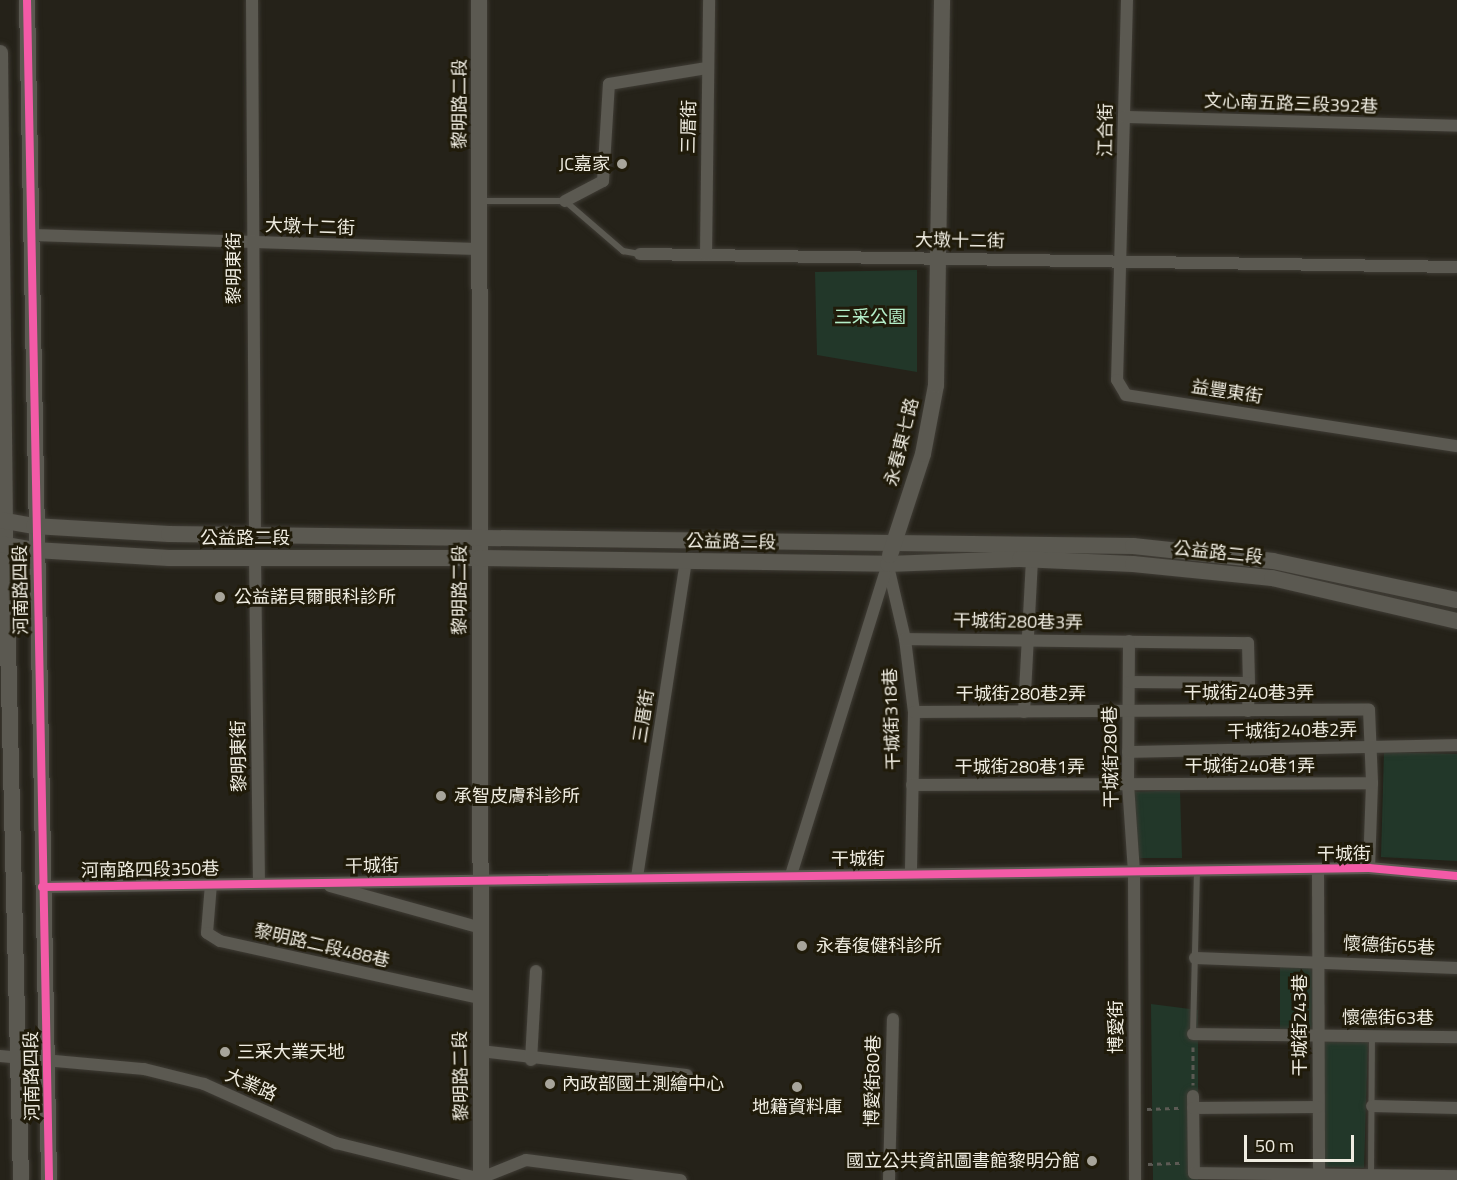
<!DOCTYPE html>
<html>
<head>
<meta charset="utf-8">
<style>
  body { margin:0 }
  #map { position:relative; width:1457px; height:1180px; overflow:hidden; background:#252219; font-family:"Titillium Web","Noto Sans TC",sans-serif }
  div>[style] { position:absolute }
  [style*='--x'] { left:calc(var(--x)*1px); top:calc(var(--y)*1px); width:calc(var(--w)*1px); rotate:calc(var(--a)*1deg) }
  .green>* { inset:0; background:#223729 }
  .path>* { height:3px; margin-top:-1.5px; transform-origin:0; background:repeating-linear-gradient(90deg,#5c5a54 0 4.5px,transparent 0 9px) }
  .roads { filter:drop-shadow(0 0 2px #3f3c35) drop-shadow(0 0 2px #3f3c35) }
  .lane>* { height:6px; margin:-3px; padding:0 3px; transform-origin:3px; border-radius:3px; background:#5b5951 }
  .street>* { height:12px; margin:-6px; padding:0 6px; transform-origin:6px; border-radius:6px; background:#5b5951 }
  .secondary>* { height:16px; margin:-8px; padding:0 8px; transform-origin:8px; border-radius:8px; background:#5b5951 }
  .cycleway>* { height:8px; margin:-4px; padding:0 4px; transform-origin:4px; border-radius:4px; background:#f35aa7 }
  .dots>* { width:16px; height:16px; translate:-50% -50%; box-sizing:border-box; border:3px solid #201b0a; border-radius:50% }
  span { translate:-50% -50%; white-space:nowrap; text-align:center; line-height:1.15; -webkit-text-stroke:6px #201b0a; paint-order:stroke }
  .street-label { font-size:18px; color:#efece1 }
  .poi-label { font-size:18px; color:#efece1 }
  .right { translate:-100% -50%; text-align:right }
  .left { translate:0 -50%; text-align:left }
  .park-label { font-size:18px; color:#b4eec8 }
  .scale { position:absolute; left:1244px; top:1135px; width:110px; height:27px; box-sizing:border-box; border:3px solid #efece1; border-top:0; padding-left:8px; font-size:18px; line-height:21px; white-space:nowrap; color:#efece1; -webkit-text-stroke:4px #201b0a; paint-order:stroke }
</style>
</head>
<body>
<div id="map">
  <div class="green">
    <div style="clip-path:polygon(917px 270px,917px 372px,817px 355px,815px 272px)"></div>
    <div style="clip-path:polygon(1384px 752px,1457px 754px,1457px 861px,1381px 857px)"></div>
    <div style="clip-path:polygon(1180px 790px,1182px 858px,1136px 858px,1132px 792px)"></div>
    <div style="clip-path:polygon(1280px 963px,1315px 963px,1314px 1030px,1280px 1029px)"></div>
    <div style="clip-path:polygon(1151px 1004px,1198px 1010px,1198px 1180px,1153px 1180px)"></div>
    <div style="clip-path:polygon(1323px 1042px,1368px 1042px,1364px 1168px,1325px 1167px)"></div>
  </div>
  <div class="path">
    <div style="--x:1193;--y:1047;--w:38;--a:90"></div>
    <div style="--x:1147;--y:1109;--w:35;--a:-2"></div>
    <div style="--x:1148;--y:1164;--w:35;--a:-2"></div>
  </div>
  <div class="roads">
    <div class="lane">
      <div style="--x:481;--y:201;--w:84;--a:0"></div>
      <div style="--x:565;--y:201;--w:77;--a:40.8"></div>
      <div style="--x:623;--y:251;--w:17;--a:10"></div>
      <div style="--x:1193;--y:1034;--w:162;--a:-88.6"></div>
      <div style="--x:1371;--y:1174;--w:138;--a:-89.6"></div>
    </div>
    <div class="street">
      <div style="--x:252;--y:0;--w:535;--a:89.68"></div>
      <div style="--x:1127;--y:0;--w:380;--a:91.5"></div>
      <div style="--x:1117;--y:380;--w:17;--a:59"></div>
      <div style="--x:1126;--y:395;--w:335;--a:8.8"></div>
      <div style="--x:1124;--y:117;--w:333;--a:1.5"></div>
      <div style="--x:565;--y:201;--w:43;--a:-27.8"></div>
      <div style="--x:603;--y:181;--w:97;--a:-86.5"></div>
      <div style="--x:609;--y:84;--w:99;--a:-9.3"></div>
      <div style="--x:31;--y:235;--w:448;--a:1.8"></div>
      <div style="--x:640;--y:254;--w:817;--a:0.91"></div>
      <div style="--x:706;--y:255;--w:255;--a:-89.3"></div>
      <div style="--x:255;--y:557;--w:325;--a:89.3"></div>
      <div style="--x:888;--y:566;--w:75;--a:76.9"></div>
      <div style="--x:905;--y:639;--w:74;--a:83"></div>
      <div style="--x:914;--y:712;--w:162;--a:91.1"></div>
      <div style="--x:905;--y:639;--w:343;--a:0.7"></div>
      <div style="--x:1248;--y:643;--w:40;--a:88.6"></div>
      <div style="--x:1129;--y:641;--w:143;--a:90.4"></div>
      <div style="--x:1128;--y:784;--w:89;--a:86.1"></div>
      <div style="--x:1134;--y:873;--w:307;--a:89.8"></div>
      <div style="--x:1129;--y:682;--w:120;--a:0.5"></div>
      <div style="--x:1249;--y:683;--w:28;--a:92"></div>
      <div style="--x:914;--y:712;--w:455;--a:-0.3"></div>
      <div style="--x:1369;--y:710;--w:73;--a:87.6"></div>
      <div style="--x:1372;--y:783;--w:85;--a:92"></div>
      <div style="--x:1024;--y:712;--w:152;--a:-87"></div>
      <div style="--x:1128;--y:752;--w:329;--a:-1.2"></div>
      <div style="--x:912;--y:785;--w:460;--a:-0.2"></div>
      <div style="--x:1318;--y:869;--w:311;--a:89.8"></div>
      <div style="--x:791;--y:875;--w:326;--a:-72.7"></div>
      <div style="--x:637;--y:877;--w:321;--a:-81.2"></div>
      <div style="--x:211;--y:884;--w:49;--a:94.7"></div>
      <div style="--x:207;--y:933;--w:15;--a:32"></div>
      <div style="--x:220;--y:941;--w:265;--a:12.4"></div>
      <div style="--x:330;--y:886;--w:157;--a:15.5"></div>
      <div style="--x:42;--y:887;--w:1327;--a:-0.82"></div>
      <div style="--x:1369;--y:868;--w:88;--a:5.2"></div>
      <div style="--x:1195;--y:958;--w:262;--a:2.2"></div>
      <div style="--x:1193;--y:1034;--w:264;--a:0.7"></div>
      <div style="--x:480;--y:1051;--w:208;--a:6.6"></div>
      <div style="--x:0;--y:1056;--w:145;--a:5.2"></div>
      <div style="--x:144;--y:1069;--w:62;--a:14"></div>
      <div style="--x:204;--y:1084;--w:145;--a:24.1"></div>
      <div style="--x:336;--y:1143;--w:154;--a:13.9"></div>
      <div style="--x:531;--y:1060;--w:89;--a:-86.8"></div>
      <div style="--x:1193;--y:1096;--w:77;--a:89.3"></div>
      <div style="--x:1194;--y:1173;--w:263;--a:0.7"></div>
      <div style="--x:1372;--y:1106;--w:85;--a:1.3"></div>
      <div style="--x:1193;--y:1108;--w:125;--a:-0.5"></div>
      <div style="--x:481;--y:1178;--w:48;--a:-21.8"></div>
      <div style="--x:526;--y:1160;--w:156;--a:7.4"></div>
      <div style="--x:889;--y:1180;--w:161;--a:-88.6"></div>
    </div>
    <div class="secondary">
      <div style="--x:27;--y:0;--w:1180;--a:88.93"></div>
      <div style="--x:479;--y:0;--w:1180;--a:89.9"></div>
      <div style="--x:0;--y:53;--w:468;--a:89.4"></div>
      <div style="--x:5;--y:521;--w:659;--a:88.61"></div>
      <div style="--x:0;--y:520;--w:35;--a:10"></div>
      <div style="--x:34;--y:526;--w:135;--a:3.4"></div>
      <div style="--x:169;--y:534;--w:964;--a:0.71"></div>
      <div style="--x:1133;--y:546;--w:141;--a:6.1"></div>
      <div style="--x:1273;--y:561;--w:188;--a:12"></div>
      <div style="--x:0;--y:544;--w:36;--a:10"></div>
      <div style="--x:35;--y:550;--w:134;--a:3.4"></div>
      <div style="--x:169;--y:558;--w:310;--a:0"></div>
      <div style="--x:479;--y:558;--w:409;--a:0.8"></div>
      <div style="--x:888;--y:564;--w:132;--a:-2.2"></div>
      <div style="--x:1020;--y:559;--w:113;--a:2.5"></div>
      <div style="--x:1133;--y:564;--w:140;--a:5.8"></div>
      <div style="--x:1272;--y:578;--w:190;--a:13.1"></div>
      <div style="--x:890;--y:555;--w:106;--a:-71.9"></div>
      <div style="--x:923;--y:454;--w:70;--a:-79.3"></div>
      <div style="--x:936;--y:385;--w:385;--a:-89.1"></div>
    </div>
  </div>
  <div class="cycleway">
    <div style="--x:27;--y:0;--w:1180;--a:88.93"></div>
    <div style="--x:42;--y:887;--w:1327;--a:-0.82"></div>
    <div style="--x:1369;--y:868;--w:88;--a:5.2"></div>
  </div>
  <div class="dots">
    <div style="left:622px;top:164px;background:#a8a59b"></div>
    <div style="left:220px;top:597px;background:#a8a59b"></div>
    <div style="left:441px;top:796px;background:#a8a59b"></div>
    <div style="left:802px;top:946px;background:#a8a59b"></div>
    <div style="left:225px;top:1052px;background:#a8a59b"></div>
    <div style="left:550px;top:1084px;background:#a8a59b"></div>
    <div style="left:797px;top:1087px;background:#a8a59b"></div>
    <div style="left:1092px;top:1161px;background:#a8a59b"></div>
  </div>
  <div class="street-label">
    <span style="left:460px;top:104px;rotate:-90deg">黎明路二段</span>
    <span style="left:1291px;top:104px;rotate:2deg">文心南五路三段392巷</span>
    <span style="left:689px;top:127px;rotate:-89deg">三厝街</span>
    <span style="left:1106px;top:130px;rotate:-89deg">江合街</span>
    <span style="left:310px;top:227px;rotate:2deg">大墩十二街</span>
    <span style="left:960px;top:241px;rotate:1deg">大墩十二街</span>
    <span style="left:234px;top:268px;rotate:-90deg">黎明東街</span>
    <span style="left:1227px;top:392px;rotate:9deg">益豐東街</span>
    <span style="left:902px;top:442px;rotate:-76deg">永春東七路</span>
    <span style="left:245px;top:538px">公益路二段</span>
    <span style="left:731px;top:542px;rotate:1deg">公益路二段</span>
    <span style="left:1218px;top:553px;rotate:6deg">公益路二段</span>
    <span style="left:21px;top:590px;rotate:-91deg">河南路四段</span>
    <span style="left:460px;top:590px;rotate:-90deg">黎明路二段</span>
    <span style="left:1018px;top:622px;rotate:1deg">干城街280巷3弄</span>
    <span style="left:1249px;top:693px">干城街240巷3弄</span>
    <span style="left:1021px;top:694px">干城街280巷2弄</span>
    <span style="left:644px;top:716px;rotate:-81deg">三厝街</span>
    <span style="left:892px;top:719px;rotate:-92deg">干城街318巷</span>
    <span style="left:1292px;top:731px;rotate:-1deg">干城街240巷2弄</span>
    <span style="left:239px;top:756px;rotate:-91deg">黎明東街</span>
    <span style="left:1111px;top:757px;rotate:-91deg">干城街280巷</span>
    <span style="left:1250px;top:766px">干城街240巷1弄</span>
    <span style="left:1020px;top:767px">干城街280巷1弄</span>
    <span style="left:1344px;top:854px">干城街</span>
    <span style="left:858px;top:859px">干城街</span>
    <span style="left:372px;top:866px;rotate:-1deg">干城街</span>
    <span style="left:150px;top:870px;rotate:-1deg">河南路四段350巷</span>
    <span style="left:322px;top:946px;rotate:13deg">黎明路二段488巷</span>
    <span style="left:1389px;top:946px;rotate:3deg">懷德街65巷</span>
    <span style="left:1388px;top:1018px">懷德街63巷</span>
    <span style="left:1300px;top:1025px;rotate:-90deg">干城街243巷</span>
    <span style="left:1116px;top:1027px;rotate:-90deg">博愛街</span>
    <span style="left:32px;top:1076px;rotate:-91deg">河南路四段</span>
    <span style="left:461px;top:1076px;rotate:-91deg">黎明路二段</span>
    <span style="left:873px;top:1081px;rotate:-89deg">博愛街80巷</span>
    <span style="left:251px;top:1085px;rotate:24deg">大業路</span>
  </div>
  <div class="poi-label">
    <span class="right" style="left:610px;top:164px">JC嘉家</span>
    <span class="left" style="left:234px;top:597px">公益諾貝爾眼科診所</span>
    <span class="left" style="left:454px;top:796px">承智皮膚科診所</span>
    <span class="left" style="left:816px;top:946px">永春復健科診所</span>
    <span class="left" style="left:237px;top:1052px">三采大業天地</span>
    <span class="left" style="left:562px;top:1084px">內政部國土測繪中心</span>
    <span style="left:797px;top:1107px">地籍資料庫</span>
    <span class="right" style="left:1080px;top:1161px">國立公共資訊圖書館黎明分館</span>
  </div>
  <div class="park-label">
    <span style="left:870px;top:317px">三采公園</span>
  </div>
  <div class="scale">50 m</div>
</div>
</body>
</html>
